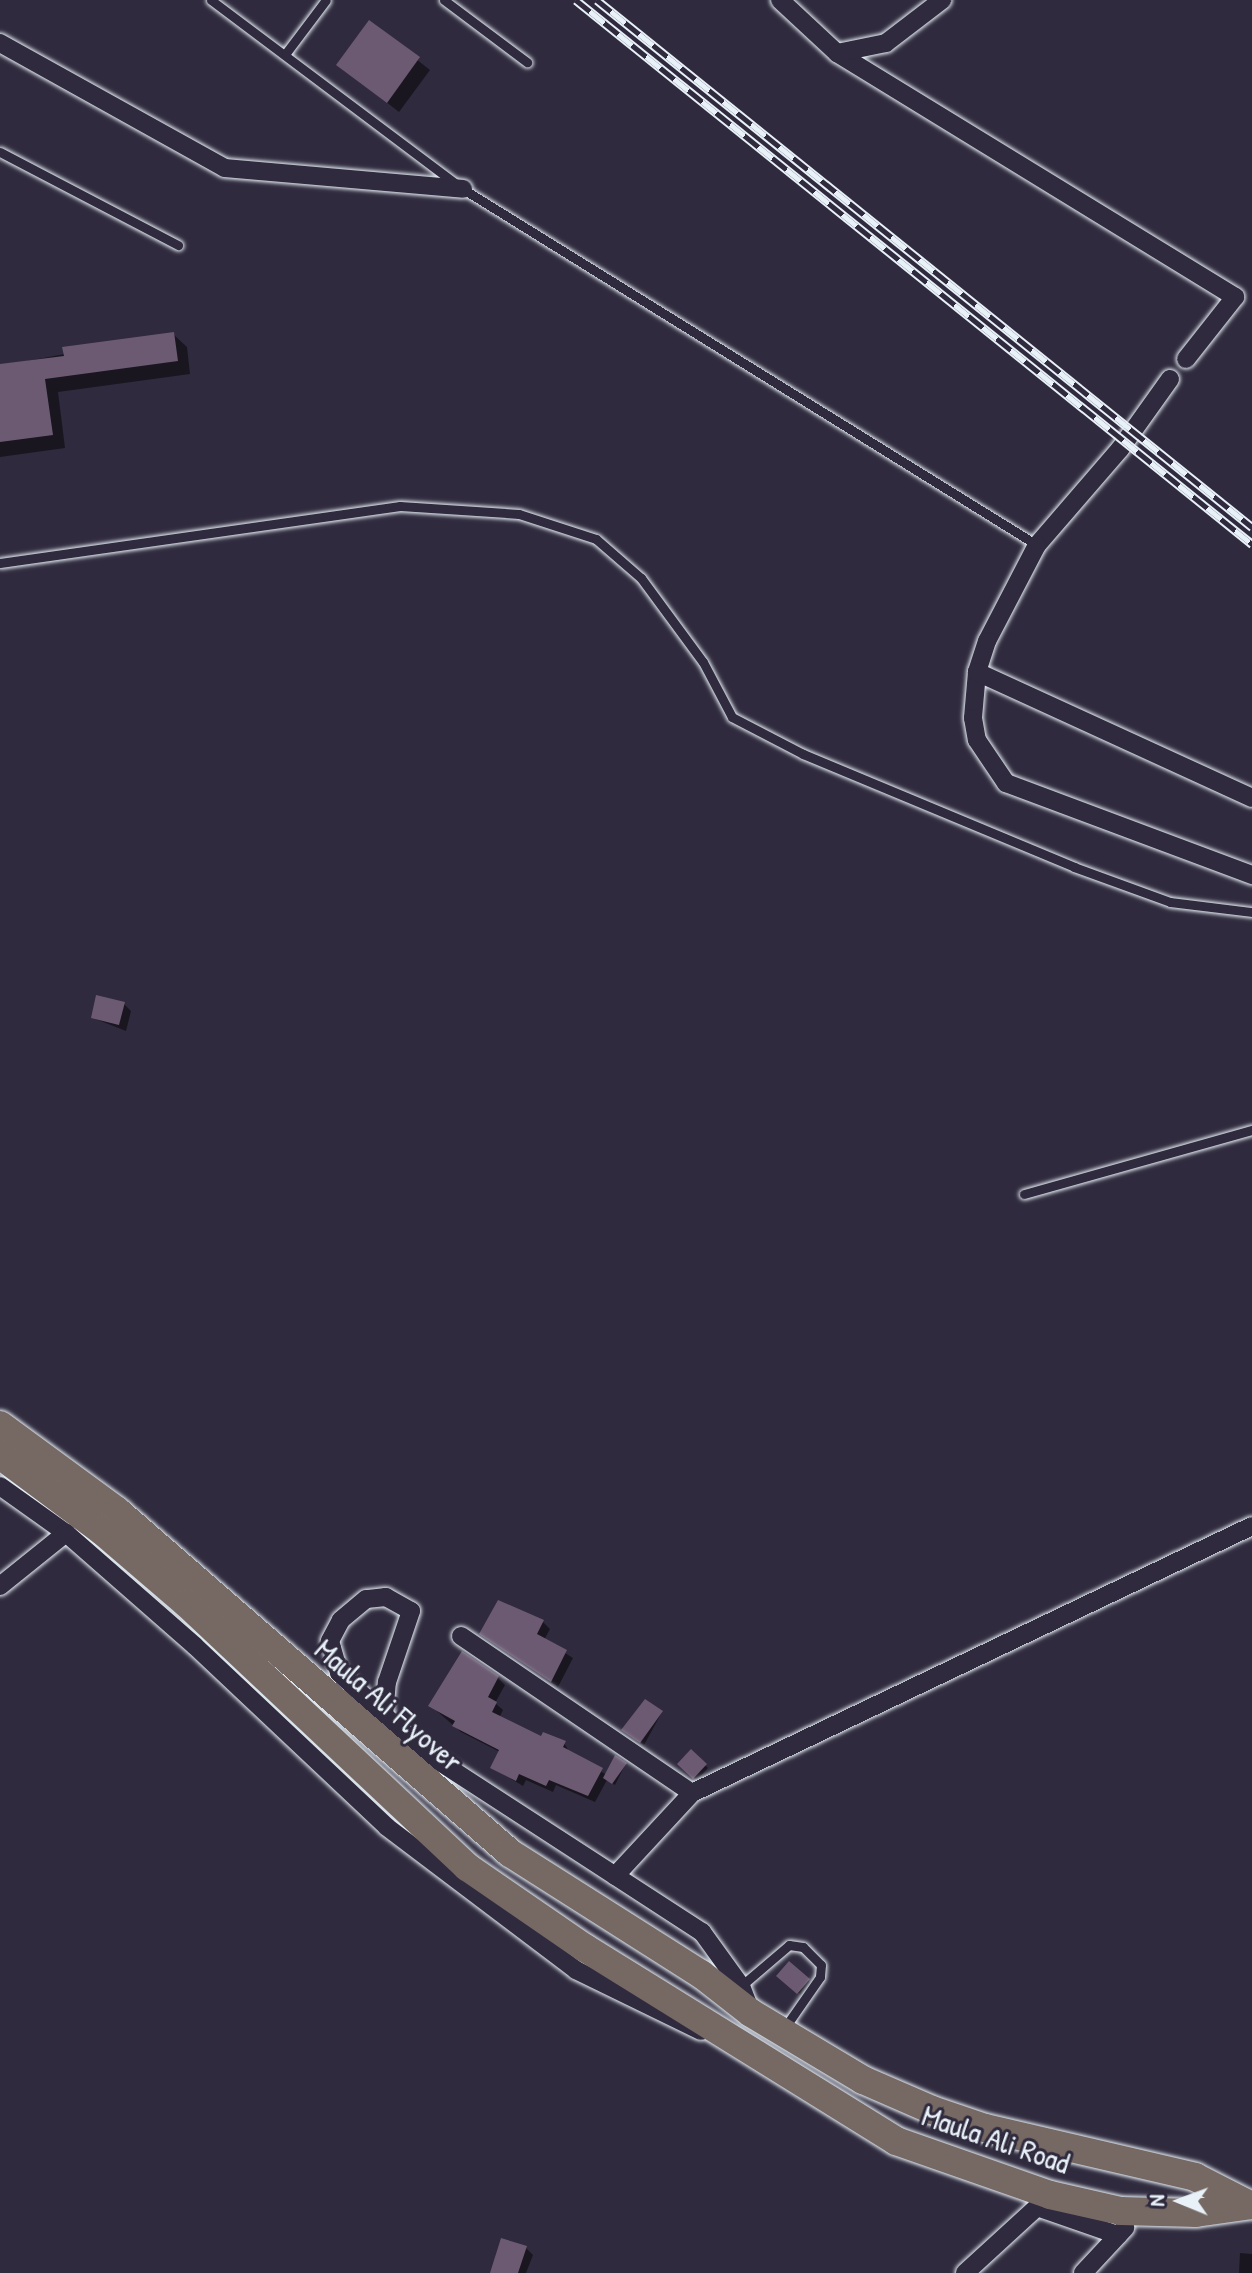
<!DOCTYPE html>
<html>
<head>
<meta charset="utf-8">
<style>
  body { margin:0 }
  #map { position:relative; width:1252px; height:2273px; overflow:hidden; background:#2f2a3d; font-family:"Patrick Hand",sans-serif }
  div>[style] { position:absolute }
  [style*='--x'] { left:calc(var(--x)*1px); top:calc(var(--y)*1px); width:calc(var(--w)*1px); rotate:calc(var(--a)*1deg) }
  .shadow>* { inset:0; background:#0007 }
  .building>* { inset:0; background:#6c5a73 }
  .roads { filter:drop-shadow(0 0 2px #e8f1f8) drop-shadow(0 0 2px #e8f1f8) }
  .lane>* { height:9px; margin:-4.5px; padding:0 4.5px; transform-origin:4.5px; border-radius:4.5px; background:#2f2a3d }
  .street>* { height:18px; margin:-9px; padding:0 9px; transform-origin:9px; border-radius:9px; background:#2f2a3d }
  .primary>* { height:28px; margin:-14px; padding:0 14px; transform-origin:14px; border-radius:14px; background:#766964 }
  .rail>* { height:9px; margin-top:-4.5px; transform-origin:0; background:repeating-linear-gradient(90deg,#2f2a3d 0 18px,#e8f1f8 0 36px); box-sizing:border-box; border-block:2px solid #e8f1f8 }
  span { translate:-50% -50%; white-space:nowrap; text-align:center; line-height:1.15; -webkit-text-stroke:6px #2f2a3d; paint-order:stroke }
  .street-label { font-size:30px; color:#e8f1f8 }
  .north { position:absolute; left:1140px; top:2161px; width:80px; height:80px; -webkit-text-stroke:6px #2f2a3d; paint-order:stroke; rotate:271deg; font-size:22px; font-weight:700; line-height:32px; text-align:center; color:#e8f1f8 }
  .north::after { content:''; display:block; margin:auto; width:28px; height:36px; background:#e8f1f8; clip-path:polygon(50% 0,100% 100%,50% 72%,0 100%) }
</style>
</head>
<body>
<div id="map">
  <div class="shadow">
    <div style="clip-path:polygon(370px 23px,430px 70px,399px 112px,339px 65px)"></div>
    <div style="clip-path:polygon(173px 334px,187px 347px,190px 374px,58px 392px,65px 448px,0 457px,0 366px)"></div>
    <div style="clip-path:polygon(124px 1004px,131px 1011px,126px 1031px,93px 1018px)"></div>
    <div style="clip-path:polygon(543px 1622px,550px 1629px,544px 1640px,573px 1658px,558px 1687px,481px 1633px)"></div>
    <div style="clip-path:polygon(498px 1678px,505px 1685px,495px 1703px,503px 1710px,499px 1718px,542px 1739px,564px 1743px,570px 1753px,607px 1775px,625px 1765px,615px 1785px,607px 1780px,595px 1802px,556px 1785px,553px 1792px,526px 1780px,523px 1786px,493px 1768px,500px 1752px,461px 1732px,431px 1706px)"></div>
    <div style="clip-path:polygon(662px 1712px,644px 1745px,626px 1733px)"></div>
    <div style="clip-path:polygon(691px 1752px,708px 1768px,697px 1780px,680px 1764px)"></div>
    <div style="clip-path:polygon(789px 1964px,811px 1983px,801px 1995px,778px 1976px)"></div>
    <div style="clip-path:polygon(526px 2248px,533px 2255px,526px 2273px,492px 2273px)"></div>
    <div style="clip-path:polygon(1240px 2253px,1252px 2254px,1252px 2273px,1239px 2273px)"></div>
  </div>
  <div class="building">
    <div style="clip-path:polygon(369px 20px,420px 57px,387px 103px,336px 65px)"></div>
    <div style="clip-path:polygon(174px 332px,178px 361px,45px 379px,53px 435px,0 442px,0 364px,64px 356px,62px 347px)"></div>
    <div style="clip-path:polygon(96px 995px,125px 1002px,119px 1025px,91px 1018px)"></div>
    <div style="clip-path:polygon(498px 1600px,544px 1620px,537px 1634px,567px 1650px,551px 1682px,479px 1634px)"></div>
    <div style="clip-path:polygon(462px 1651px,499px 1676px,488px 1697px,497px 1702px,492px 1712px,541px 1736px,543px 1732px,566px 1741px,563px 1747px,603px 1768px,588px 1796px,549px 1780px,546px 1786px,519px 1774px,516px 1781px,490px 1768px,499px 1750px,452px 1726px,455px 1721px,428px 1706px)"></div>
    <div style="clip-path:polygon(645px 1699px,663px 1711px,640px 1743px,621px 1730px)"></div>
    <div style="clip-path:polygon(691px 1749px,707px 1764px,693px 1779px,677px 1764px)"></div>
    <div style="clip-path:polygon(615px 1755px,627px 1763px,612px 1784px,603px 1778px)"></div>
    <div style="clip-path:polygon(789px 1961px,810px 1979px,797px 1994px,776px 1976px)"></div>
    <div style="clip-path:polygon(501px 2238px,527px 2246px,518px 2273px,490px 2273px)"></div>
  </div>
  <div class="roads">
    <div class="lane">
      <div style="--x:211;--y:0;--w:315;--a:36.9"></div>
      <div style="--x:463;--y:189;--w:675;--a:31.81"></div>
      <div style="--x:444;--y:0;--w:104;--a:36.8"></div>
      <div style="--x:286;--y:53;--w:66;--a:-53"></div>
      <div style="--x:0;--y:152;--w:201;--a:27.6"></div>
      <div style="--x:0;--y:563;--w:404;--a:-8.1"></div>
      <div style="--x:400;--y:506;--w:119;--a:3.8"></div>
      <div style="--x:519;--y:514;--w:81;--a:18"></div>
      <div style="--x:596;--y:539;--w:60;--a:40.9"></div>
      <div style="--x:641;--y:578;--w:104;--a:53.6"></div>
      <div style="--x:703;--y:662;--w:62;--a:62.2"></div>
      <div style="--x:732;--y:717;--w:80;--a:27.5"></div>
      <div style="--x:803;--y:754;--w:294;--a:22.6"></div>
      <div style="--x:1074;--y:867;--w:102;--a:20"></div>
      <div style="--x:1170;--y:902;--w:83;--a:7"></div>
      <div style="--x:1024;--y:1194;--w:237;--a:-15.7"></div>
      <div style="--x:741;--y:1986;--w:63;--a:-40.5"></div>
      <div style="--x:789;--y:1945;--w:14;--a:8"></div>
      <div style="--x:803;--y:1947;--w:25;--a:45"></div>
      <div style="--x:821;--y:1965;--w:12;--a:95"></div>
      <div style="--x:820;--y:1977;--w:65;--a:124.9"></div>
    </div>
    <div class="street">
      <div style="--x:780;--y:0;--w:78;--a:42.9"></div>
      <div style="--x:837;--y:53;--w:467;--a:31.5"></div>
      <div style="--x:1235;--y:297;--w:79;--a:128.3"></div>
      <div style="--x:0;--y:43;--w:257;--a:29.1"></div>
      <div style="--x:225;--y:168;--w:239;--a:5"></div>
      <div style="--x:837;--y:53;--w:50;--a:-11.5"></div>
      <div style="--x:886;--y:43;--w:71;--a:-37.5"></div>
      <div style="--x:1170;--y:379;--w:86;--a:125.5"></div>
      <div style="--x:1120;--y:449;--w:127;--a:130.8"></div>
      <div style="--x:1037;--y:545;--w:108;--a:117.5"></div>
      <div style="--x:987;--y:641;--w:33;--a:108"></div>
      <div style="--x:977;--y:672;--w:46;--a:95"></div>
      <div style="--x:973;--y:718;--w:22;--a:80"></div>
      <div style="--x:977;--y:740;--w:52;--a:56"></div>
      <div style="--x:1006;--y:783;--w:263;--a:20.5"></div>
      <div style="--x:977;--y:672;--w:302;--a:24.6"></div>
      <div style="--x:0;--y:1486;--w:81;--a:35.5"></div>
      <div style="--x:66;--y:1533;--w:171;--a:41.2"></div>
      <div style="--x:195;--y:1646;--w:264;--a:43.3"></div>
      <div style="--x:387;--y:1827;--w:237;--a:37.1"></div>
      <div style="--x:576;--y:1970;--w:139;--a:26"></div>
      <div style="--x:0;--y:1586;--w:85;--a:-38.8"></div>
      <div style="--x:461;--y:1636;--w:279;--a:34.2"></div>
      <div style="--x:384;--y:1715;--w:33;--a:-85"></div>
      <div style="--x:387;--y:1682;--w:75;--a:-71.3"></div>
      <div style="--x:411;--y:1611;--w:29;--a:-151"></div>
      <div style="--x:386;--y:1597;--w:20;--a:174"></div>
      <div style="--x:366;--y:1599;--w:33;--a:140"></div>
      <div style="--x:341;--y:1620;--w:24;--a:118"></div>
      <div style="--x:330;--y:1641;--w:33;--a:74"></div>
      <div style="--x:339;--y:1673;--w:62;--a:43"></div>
      <div style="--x:384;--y:1715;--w:53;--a:42.7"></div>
      <div style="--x:423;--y:1751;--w:333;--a:33"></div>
      <div style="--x:702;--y:1932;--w:67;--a:54.2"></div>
      <div style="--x:741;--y:1986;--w:26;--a:69"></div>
      <div style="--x:615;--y:1876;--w:113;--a:-47.1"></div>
      <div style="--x:692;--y:1793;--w:620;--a:-25.49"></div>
      <div style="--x:1037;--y:2207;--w:86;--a:19.1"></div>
      <div style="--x:965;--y:2273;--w:115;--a:-42.5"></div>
      <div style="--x:1083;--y:2273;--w:62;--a:-47"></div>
    </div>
    <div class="primary">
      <div style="--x:0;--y:1425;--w:145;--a:36.3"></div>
      <div style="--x:117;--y:1511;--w:521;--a:41.03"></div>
      <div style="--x:510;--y:1853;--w:226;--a:32.4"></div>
      <div style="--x:701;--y:1974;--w:63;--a:38"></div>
      <div style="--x:751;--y:2013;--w:131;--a:30.9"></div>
      <div style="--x:863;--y:2080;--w:75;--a:23.5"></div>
      <div style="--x:932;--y:2110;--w:56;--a:18.8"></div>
      <div style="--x:985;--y:2128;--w:216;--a:13.1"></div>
      <div style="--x:1195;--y:2177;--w:62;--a:27"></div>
      <div style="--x:0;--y:1455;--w:127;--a:36.7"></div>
      <div style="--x:102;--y:1531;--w:111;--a:40.6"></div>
      <div style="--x:186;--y:1603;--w:386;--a:43.2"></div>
      <div style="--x:467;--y:1867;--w:143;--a:34.5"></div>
      <div style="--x:585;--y:1948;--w:366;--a:31.8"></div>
      <div style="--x:896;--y:2141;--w:163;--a:19.3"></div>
      <div style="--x:1050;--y:2195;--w:73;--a:12.7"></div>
      <div style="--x:1121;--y:2211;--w:75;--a:1.5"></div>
      <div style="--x:1196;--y:2213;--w:57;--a:-8.1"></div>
    </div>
  </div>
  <div class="rail">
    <div style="--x:576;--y:0;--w:868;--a:38.82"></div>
    <div style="--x:597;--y:0;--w:841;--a:38.82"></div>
  </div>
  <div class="street-label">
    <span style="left:389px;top:1705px;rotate:41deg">Maula Ali Flyover</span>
    <span style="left:996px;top:2139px;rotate:19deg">Maula Ali Road</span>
  </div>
  <div class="north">N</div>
</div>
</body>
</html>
